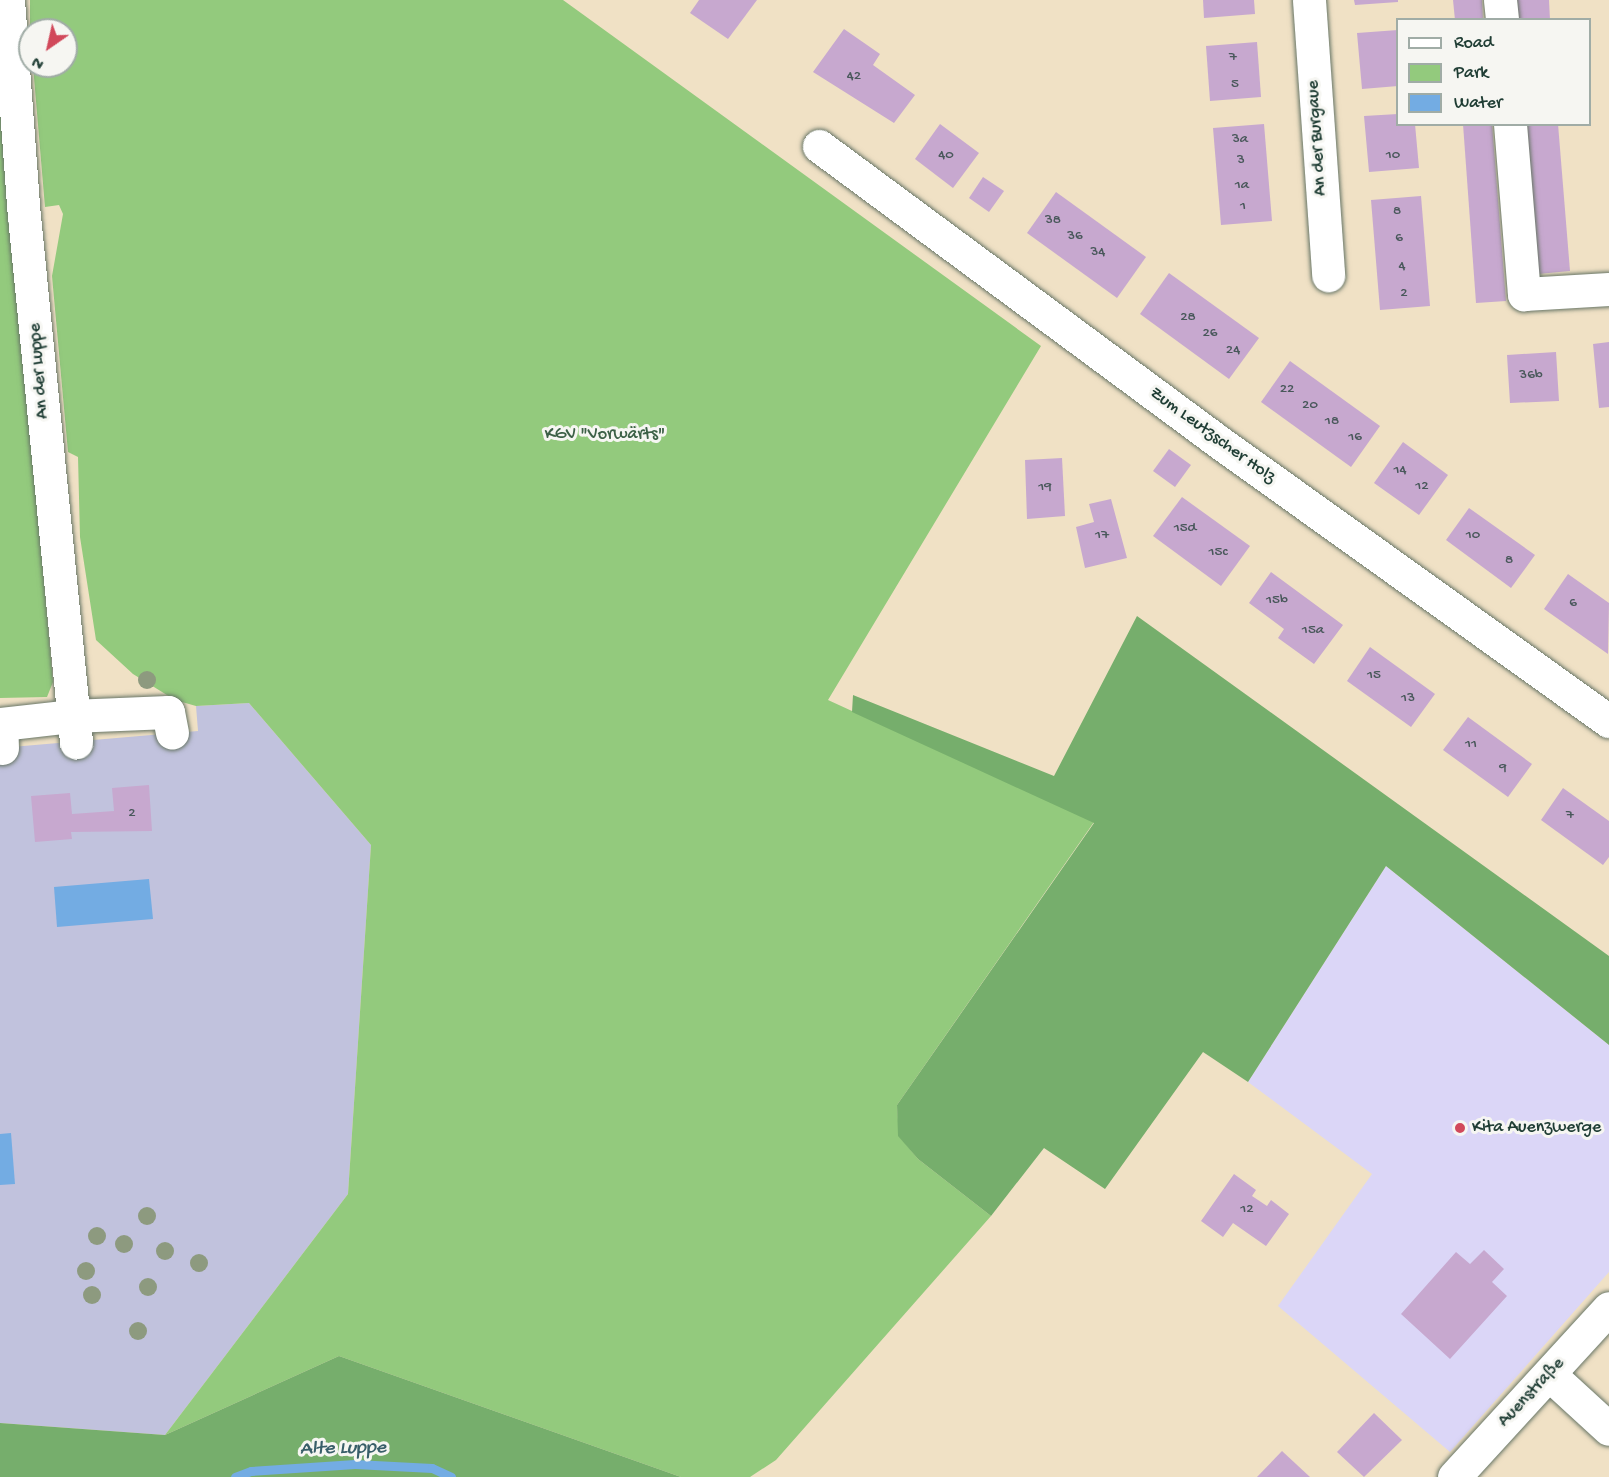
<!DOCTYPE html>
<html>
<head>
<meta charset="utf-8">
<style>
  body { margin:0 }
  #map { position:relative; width:1609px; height:1477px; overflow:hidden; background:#f0e1c5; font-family:"Gochi Hand",sans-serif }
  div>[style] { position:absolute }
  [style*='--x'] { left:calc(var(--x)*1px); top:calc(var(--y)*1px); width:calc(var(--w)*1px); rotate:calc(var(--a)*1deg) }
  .built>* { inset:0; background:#dbd6f7 }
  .industrial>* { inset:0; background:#c1c2dd }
  .green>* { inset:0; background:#93ca7d }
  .forest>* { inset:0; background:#76ae6c }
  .water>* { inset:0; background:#73ace3 }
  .stream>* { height:9px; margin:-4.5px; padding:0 4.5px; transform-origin:4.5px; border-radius:4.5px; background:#73ace3 }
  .building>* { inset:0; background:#c7a8cf }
  .roads { filter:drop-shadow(0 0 2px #687667) drop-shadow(0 0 2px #687667) }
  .minor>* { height:33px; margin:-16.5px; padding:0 16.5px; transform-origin:16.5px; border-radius:16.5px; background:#fff }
  .trees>* { width:18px; height:18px; margin:-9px; border-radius:50%; background:#8d9a7f }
  .dots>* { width:16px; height:16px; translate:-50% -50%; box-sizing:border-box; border:3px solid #f6f6f2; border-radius:50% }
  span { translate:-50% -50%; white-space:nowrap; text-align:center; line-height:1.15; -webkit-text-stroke:6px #f6f6f2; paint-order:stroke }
  .number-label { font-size:15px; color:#49585b }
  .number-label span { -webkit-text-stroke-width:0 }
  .street-label { font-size:18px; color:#1f3d34 }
  .park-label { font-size:18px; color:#3c6046 }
  .poi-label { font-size:18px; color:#1f3d34 }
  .left { translate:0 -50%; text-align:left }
  .water-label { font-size:20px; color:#385e69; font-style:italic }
  .legend { position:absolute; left:1396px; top:18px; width:195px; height:108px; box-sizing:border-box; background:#f6f6f2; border:2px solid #a0aca6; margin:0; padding:8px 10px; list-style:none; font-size:18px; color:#1f3d34 }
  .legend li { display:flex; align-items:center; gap:12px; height:30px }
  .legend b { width:30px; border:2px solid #a0aca6 }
  .north { position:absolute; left:18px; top:18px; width:60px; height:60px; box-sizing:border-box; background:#f6f6f2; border:2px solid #a0aca6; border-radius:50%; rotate:214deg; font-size:16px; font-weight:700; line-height:24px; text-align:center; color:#1f3d34 }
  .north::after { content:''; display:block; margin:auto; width:21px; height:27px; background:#d1495b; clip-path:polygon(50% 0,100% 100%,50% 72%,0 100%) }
</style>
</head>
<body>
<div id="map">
  <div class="built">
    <div style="clip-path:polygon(1386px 866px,1609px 1045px,1609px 1272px,1450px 1452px,1278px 1306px,1372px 1174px,1248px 1082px)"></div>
  </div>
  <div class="industrial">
    <div style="clip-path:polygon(249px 703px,371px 845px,348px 1194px,165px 1435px,0 1423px,0 748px,198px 731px,196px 706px)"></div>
  </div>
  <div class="green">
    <div style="clip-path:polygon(30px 0,563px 0,1041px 346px,828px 700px,1094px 822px,897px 1105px,899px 1136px,918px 1159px,991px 1216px,776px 1460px,750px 1477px,681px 1477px,339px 1356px,165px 1435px,348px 1194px,371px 845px,249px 703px,196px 706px,175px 700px,133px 674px,96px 640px,80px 537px,78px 457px,68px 452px,52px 276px,63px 214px,59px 205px,45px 207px,33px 66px,66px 66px,66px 30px,30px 30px)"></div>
    <div style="clip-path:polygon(0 93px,53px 682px,47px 697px,0 698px)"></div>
  </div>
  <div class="forest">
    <div style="clip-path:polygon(1137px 616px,1609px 956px,1609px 1045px,1386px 866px,1248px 1082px,1203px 1052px,1105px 1189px,1044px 1148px,991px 1216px,918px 1159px,898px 1136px,897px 1105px,1094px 823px,852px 712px,853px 695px,1054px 776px)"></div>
    <div style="clip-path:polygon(339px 1356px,681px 1477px,0 1477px,0 1423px,165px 1435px)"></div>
  </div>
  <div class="water">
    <div style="clip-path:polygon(149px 879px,153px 919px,57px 927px,54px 887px)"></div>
    <div style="clip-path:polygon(11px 1133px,15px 1184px,0 1185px,0 1134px)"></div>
  </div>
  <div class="stream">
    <div style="--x:235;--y:1477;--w:17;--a:-21"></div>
    <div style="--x:251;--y:1471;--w:104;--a:-3.9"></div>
    <div style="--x:355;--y:1464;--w:77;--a:3"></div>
    <div style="--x:432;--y:1468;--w:21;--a:25"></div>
  </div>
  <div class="building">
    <div style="clip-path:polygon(699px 0,757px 0,728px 39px,690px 13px)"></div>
    <div style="clip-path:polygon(1203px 0,1254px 0,1255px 14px,1204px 18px)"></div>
    <div style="clip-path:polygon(1354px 0,1398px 0,1398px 2px,1355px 5px)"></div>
    <div style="clip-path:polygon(1453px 0,1482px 0,1483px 20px,1455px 20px)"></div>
    <div style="clip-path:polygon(1517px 0,1549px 0,1550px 20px,1519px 20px)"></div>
    <div style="clip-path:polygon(844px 29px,880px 54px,873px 65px,915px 95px,894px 123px,813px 72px)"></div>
    <div style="clip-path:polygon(1398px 30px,1398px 86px,1362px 89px,1357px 33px)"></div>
    <div style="clip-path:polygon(1257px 42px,1261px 97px,1210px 101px,1206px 46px)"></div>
    <div style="clip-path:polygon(1398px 114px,1398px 124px,1415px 124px,1419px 168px,1369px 172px,1364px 116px)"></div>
    <div style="clip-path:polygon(940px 124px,979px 153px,953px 188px,915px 159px)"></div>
    <div style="clip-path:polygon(1264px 124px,1272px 221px,1221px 225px,1213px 128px)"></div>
    <div style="clip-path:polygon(1463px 124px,1492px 124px,1506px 301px,1476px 303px)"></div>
    <div style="clip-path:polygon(1527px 124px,1558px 124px,1570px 271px,1538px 274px)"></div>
    <div style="clip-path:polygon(983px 177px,1004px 191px,989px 212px,969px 198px)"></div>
    <div style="clip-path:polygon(1056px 192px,1146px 257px,1117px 298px,1027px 233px)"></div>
    <div style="clip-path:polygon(1421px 196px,1430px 306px,1380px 310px,1371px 200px)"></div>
    <div style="clip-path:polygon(1169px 273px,1259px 338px,1229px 379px,1140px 314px)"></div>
    <div style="clip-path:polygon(1609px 342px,1609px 407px,1599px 408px,1593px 344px)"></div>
    <div style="clip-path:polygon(1556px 352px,1559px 401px,1510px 403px,1507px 355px)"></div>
    <div style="clip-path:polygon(1290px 361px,1380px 426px,1351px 467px,1261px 402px)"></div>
    <div style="clip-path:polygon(1403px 442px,1448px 475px,1419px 515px,1374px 483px)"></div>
    <div style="clip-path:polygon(1169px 449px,1191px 465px,1175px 487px,1153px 471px)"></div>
    <div style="clip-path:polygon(1062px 458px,1065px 516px,1027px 519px,1025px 460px)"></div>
    <div style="clip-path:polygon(1182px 497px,1250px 546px,1221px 586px,1153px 536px)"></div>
    <div style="clip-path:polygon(1111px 499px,1127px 558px,1085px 568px,1076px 527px,1094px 522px,1089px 504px)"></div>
    <div style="clip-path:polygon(1469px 508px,1535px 555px,1511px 588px,1446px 540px)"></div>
    <div style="clip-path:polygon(1271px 572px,1343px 625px,1314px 664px,1278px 638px,1284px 629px,1249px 603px)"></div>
    <div style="clip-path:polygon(1568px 574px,1609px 603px,1608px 654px,1544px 609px)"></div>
    <div style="clip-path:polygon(1370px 647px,1435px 694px,1411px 727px,1347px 681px)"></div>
    <div style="clip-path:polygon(1468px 717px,1532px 764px,1508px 797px,1443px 750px)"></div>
    <div style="clip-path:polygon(149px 785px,152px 831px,71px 832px,72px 839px,35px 842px,31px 796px,70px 793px,72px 814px,114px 811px,112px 788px)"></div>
    <div style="clip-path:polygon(1563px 788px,1609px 821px,1609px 857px,1603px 865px,1541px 820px)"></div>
    <div style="clip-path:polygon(1234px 1174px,1256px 1190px,1252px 1196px,1267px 1206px,1271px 1200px,1289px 1214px,1266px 1246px,1233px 1223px,1223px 1237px,1201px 1221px)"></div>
    <div style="clip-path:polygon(1484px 1250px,1504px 1269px,1492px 1282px,1507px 1296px,1450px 1359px,1401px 1314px,1456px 1252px,1470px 1264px)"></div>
    <div style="clip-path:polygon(1374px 1413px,1402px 1440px,1364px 1477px,1337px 1452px)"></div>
    <div style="clip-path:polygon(1282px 1451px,1310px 1477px,1257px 1477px)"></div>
  </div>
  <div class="roads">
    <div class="minor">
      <div style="--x:8;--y:0;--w:217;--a:85.8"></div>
      <div style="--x:24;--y:216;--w:529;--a:84.35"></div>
      <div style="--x:1309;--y:0;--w:276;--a:86"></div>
      <div style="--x:1500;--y:0;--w:20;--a:84"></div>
      <div style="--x:1510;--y:124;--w:171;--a:85.3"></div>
      <div style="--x:1524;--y:294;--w:85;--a:-3.4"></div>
      <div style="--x:819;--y:146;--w:489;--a:36.5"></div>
      <div style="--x:1212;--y:437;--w:488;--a:35.6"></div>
      <div style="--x:2;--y:748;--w:24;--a:-92"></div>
      <div style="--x:1;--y:724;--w:70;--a:-6.5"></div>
      <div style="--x:71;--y:716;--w:97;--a:-2.4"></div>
      <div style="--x:168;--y:712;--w:21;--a:79"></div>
      <div style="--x:1549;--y:1374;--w:81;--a:42.5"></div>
      <div style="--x:1454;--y:1477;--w:229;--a:-47.5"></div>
    </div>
  </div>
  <div class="trees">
    <div style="left:147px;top:680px"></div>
    <div style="left:147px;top:1216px"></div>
    <div style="left:97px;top:1236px"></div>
    <div style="left:124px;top:1244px"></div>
    <div style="left:165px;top:1251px"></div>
    <div style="left:199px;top:1263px"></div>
    <div style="left:86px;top:1271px"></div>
    <div style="left:148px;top:1287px"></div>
    <div style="left:92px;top:1295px"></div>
    <div style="left:138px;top:1331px"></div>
  </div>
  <div class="dots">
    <div style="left:1460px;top:1128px;background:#d1495b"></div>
  </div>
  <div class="number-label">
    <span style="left:1233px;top:58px">7</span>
    <span style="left:854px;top:77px">42</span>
    <span style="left:1235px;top:85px">5</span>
    <span style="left:1240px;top:140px">3a</span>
    <span style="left:946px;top:156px">40</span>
    <span style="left:1393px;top:156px">10</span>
    <span style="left:1241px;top:161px">3</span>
    <span style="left:1242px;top:186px">1a</span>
    <span style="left:1243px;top:207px">1</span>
    <span style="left:1397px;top:212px">8</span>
    <span style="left:1053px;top:221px">38</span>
    <span style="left:1075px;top:237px">36</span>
    <span style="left:1399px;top:239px">6</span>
    <span style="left:1098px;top:253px">34</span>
    <span style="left:1402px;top:267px">4</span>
    <span style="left:1404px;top:294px">2</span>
    <span style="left:1188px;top:318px">28</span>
    <span style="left:1210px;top:334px">26</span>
    <span style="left:1233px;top:351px">24</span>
    <span style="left:1531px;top:376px">36b</span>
    <span style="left:1287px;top:390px">22</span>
    <span style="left:1310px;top:406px">20</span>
    <span style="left:1332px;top:422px">18</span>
    <span style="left:1355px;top:438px">16</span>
    <span style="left:1400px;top:471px">14</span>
    <span style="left:1422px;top:487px">12</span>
    <span style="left:1045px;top:488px">19</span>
    <span style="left:1185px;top:529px">15d</span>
    <span style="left:1102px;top:536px">17</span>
    <span style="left:1473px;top:536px">10</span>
    <span style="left:1218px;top:553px">15c</span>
    <span style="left:1509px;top:561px">8</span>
    <span style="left:1277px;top:601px">15b</span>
    <span style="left:1573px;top:604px">6</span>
    <span style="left:1313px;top:631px">15a</span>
    <span style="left:1374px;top:676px">15</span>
    <span style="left:1408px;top:699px">13</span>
    <span style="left:1471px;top:745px">11</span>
    <span style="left:1503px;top:769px">9</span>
    <span style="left:132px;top:814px">2</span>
    <span style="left:1570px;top:816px">7</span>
    <span style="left:1247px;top:1210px">12</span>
  </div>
  <div class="street-label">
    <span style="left:1318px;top:138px;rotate:-94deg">An der Burgaue</span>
    <span style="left:40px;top:371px;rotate:-95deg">An der Luppe</span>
    <span style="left:1212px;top:436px;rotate:36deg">Zum Leutzscher Holz</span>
    <span style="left:1532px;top:1393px;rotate:-47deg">Auenstraße</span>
  </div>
  <div class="park-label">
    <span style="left:605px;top:435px">KGV "Vorwärts"</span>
  </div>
  <div class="poi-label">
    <span class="left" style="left:1472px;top:1128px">Kita Auenzwerge</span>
  </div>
  <div class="water-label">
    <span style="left:343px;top:1449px;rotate:-1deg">Alte Luppe</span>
  </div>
  <ul class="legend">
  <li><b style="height:8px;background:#fff"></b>Road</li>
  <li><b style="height:16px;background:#93ca7d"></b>Park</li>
  <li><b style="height:16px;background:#73ace3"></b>Water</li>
  </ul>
  <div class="north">N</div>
</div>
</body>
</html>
